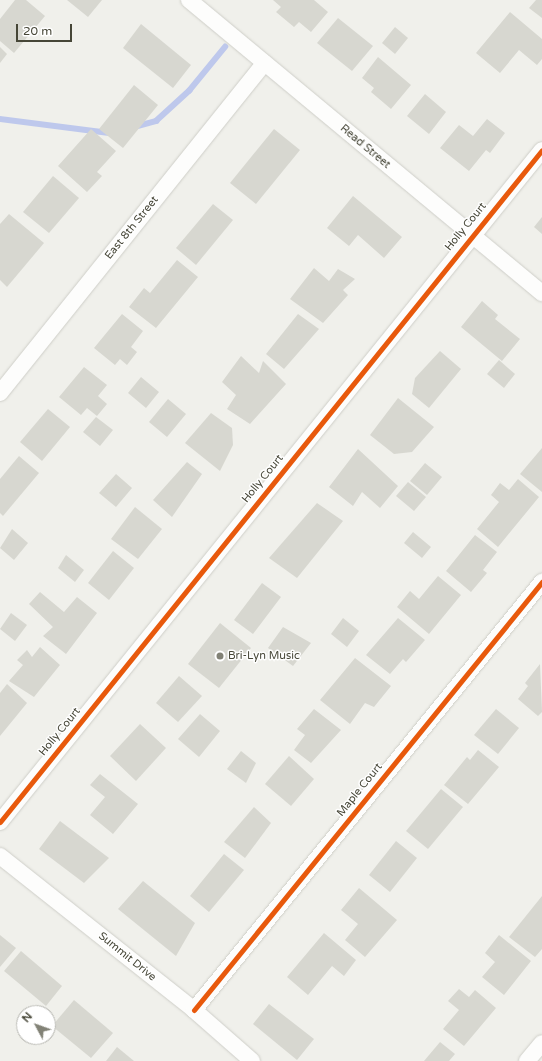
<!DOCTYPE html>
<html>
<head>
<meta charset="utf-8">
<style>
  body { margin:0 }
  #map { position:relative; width:542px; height:1061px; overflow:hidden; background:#f0f0eb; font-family:"Varela Round",sans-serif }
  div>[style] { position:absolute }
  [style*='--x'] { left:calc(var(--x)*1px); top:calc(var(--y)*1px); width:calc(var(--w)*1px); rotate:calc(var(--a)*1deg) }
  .stream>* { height:5.5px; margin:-2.75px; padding:0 2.75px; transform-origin:2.75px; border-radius:2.75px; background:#bec8ec }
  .building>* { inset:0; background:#d7d7d0 }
  .roads { filter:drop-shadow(0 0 1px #cecec8) drop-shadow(0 0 1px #cecec8) }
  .street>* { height:16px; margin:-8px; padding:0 8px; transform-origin:8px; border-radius:8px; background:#fdfdfc }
  .cycleway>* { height:5px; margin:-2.5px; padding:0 2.5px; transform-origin:2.5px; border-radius:2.5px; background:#e8590c }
  .dots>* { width:11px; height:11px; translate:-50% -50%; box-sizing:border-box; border:2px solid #fff; border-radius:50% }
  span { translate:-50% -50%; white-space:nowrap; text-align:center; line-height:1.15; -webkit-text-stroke:3px #fff; paint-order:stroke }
  .street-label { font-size:11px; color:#464637 }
  .poi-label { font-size:11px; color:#464637 }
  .left { translate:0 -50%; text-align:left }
  .north { position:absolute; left:16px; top:1005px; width:40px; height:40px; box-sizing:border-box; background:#fff; border:1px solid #b5b5af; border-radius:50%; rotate:311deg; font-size:11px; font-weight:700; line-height:16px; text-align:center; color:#464637 }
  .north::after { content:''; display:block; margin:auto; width:14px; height:18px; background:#828276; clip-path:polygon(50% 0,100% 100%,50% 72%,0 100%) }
  .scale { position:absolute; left:16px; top:24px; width:56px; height:18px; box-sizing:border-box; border:2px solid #464637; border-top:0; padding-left:5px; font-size:12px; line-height:14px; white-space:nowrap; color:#464637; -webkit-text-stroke:3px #fff; paint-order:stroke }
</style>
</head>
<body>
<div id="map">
  <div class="stream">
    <div style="--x:0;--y:119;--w:110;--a:7.3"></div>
    <div style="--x:134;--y:127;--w:23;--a:-15"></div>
    <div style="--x:156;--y:121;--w:45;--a:-42.3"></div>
    <div style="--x:189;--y:91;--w:57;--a:-50.7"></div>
  </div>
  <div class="building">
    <div style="clip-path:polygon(15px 0,26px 0,45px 16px,14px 53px,0 41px,0 19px)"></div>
    <div style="clip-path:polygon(67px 0,102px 0,88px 17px)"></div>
    <div style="clip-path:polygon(273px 0,314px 0,328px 12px,311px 32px,299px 22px,294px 27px,276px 12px,281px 7px)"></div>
    <div style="clip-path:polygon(536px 0,542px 0,542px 18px,529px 8px)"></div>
    <div style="clip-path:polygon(510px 12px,542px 39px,542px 59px,537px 65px,519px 50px,500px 73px,476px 53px)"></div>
    <div style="clip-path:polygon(338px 18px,373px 46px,352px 71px,317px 43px)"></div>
    <div style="clip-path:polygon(141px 24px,191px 65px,173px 88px,123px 48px)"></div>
    <div style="clip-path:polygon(395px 27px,408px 38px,395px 54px,382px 43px)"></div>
    <div style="clip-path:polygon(0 47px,7px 54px,0 63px)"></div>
    <div style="clip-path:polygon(378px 57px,411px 85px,391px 109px,371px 92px,374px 88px,362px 78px)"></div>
    <div style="clip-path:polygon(134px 85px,158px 105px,123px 148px,99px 129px)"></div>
    <div style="clip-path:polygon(425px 94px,446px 112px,429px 134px,407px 116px)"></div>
    <div style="clip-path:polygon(487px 119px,505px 133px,490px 153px,486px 150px,469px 171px,440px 148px,459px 125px,473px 136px)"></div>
    <div style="clip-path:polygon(91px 129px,116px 151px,97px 172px,102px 176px,87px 192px,58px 166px)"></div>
    <div style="clip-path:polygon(274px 129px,300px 150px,256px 204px,230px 183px)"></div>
    <div style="clip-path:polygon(53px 176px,79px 198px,49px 233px,23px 212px)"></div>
    <div style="clip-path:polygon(353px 196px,402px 237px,384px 258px,358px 235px,349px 246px,327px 228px)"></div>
    <div style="clip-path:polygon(213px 204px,233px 220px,196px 265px,176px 248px)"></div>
    <div style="clip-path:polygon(9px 214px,44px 243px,7px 287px,0 280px,0 224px)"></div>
    <div style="clip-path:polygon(542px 217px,542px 234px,534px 227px)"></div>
    <div style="clip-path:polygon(177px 260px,198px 277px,156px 328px,129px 307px,144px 288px,150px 293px)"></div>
    <div style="clip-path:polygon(314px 268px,329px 281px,338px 269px,355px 279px,343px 290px,348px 295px,323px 323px,290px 299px)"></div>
    <div style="clip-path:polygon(482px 301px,498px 315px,495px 319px,520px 339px,502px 361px,461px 327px)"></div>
    <div style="clip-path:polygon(122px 314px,143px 331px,131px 347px,137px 352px,127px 365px,120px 359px,115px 365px,94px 348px)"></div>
    <div style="clip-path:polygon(298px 314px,319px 329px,284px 369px,266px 354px)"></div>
    <div style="clip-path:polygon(440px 351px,461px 369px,429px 408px,412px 394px,415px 378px)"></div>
    <div style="clip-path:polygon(241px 356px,259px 373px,263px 361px,286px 384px,250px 424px,227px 409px,236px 395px,222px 382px)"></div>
    <div style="clip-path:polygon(499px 360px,515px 374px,504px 388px,487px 374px)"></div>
    <div style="clip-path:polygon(84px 367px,107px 385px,98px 396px,107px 404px,97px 416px,87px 408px,81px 415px,59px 397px)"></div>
    <div style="clip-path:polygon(141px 377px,159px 392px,146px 408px,128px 393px)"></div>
    <div style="clip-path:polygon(398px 398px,434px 427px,412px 452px,394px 454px,370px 435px)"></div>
    <div style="clip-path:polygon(168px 399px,186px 414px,167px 437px,149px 422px)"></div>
    <div style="clip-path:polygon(48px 409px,70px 427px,42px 461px,20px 442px)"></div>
    <div style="clip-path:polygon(211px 413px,232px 428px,233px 445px,220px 471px,185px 443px)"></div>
    <div style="clip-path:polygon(96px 417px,113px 430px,100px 446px,83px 432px)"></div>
    <div style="clip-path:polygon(542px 448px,542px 492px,520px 474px)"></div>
    <div style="clip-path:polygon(358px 449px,398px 486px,380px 508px,362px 492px,353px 506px,329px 487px)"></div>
    <div style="clip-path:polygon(19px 456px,39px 473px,3px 516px,0 513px,0 479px)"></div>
    <div style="clip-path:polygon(187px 462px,202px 474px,172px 517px,153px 500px)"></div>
    <div style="clip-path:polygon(425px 463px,442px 477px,427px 495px,410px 481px)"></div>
    <div style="clip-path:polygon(116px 474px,132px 488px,116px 507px,99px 493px)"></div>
    <div style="clip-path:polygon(518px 479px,539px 497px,498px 547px,477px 529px,499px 502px,491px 495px,500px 483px,509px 490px)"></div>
    <div style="clip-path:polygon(408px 482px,426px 497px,414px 511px,396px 496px)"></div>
    <div style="clip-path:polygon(317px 503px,343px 521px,297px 578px,269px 558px)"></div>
    <div style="clip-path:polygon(135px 507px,162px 529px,138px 559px,111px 539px)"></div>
    <div style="clip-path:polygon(12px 529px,28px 543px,14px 560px,0 548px)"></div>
    <div style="clip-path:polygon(413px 532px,431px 547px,422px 558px,404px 543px)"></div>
    <div style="clip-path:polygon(475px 535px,497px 552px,483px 570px,487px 573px,471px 592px,446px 571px)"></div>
    <div style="clip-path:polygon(113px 551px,134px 568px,109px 600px,88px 583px)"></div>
    <div style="clip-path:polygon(66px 555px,84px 570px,75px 582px,58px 568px)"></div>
    <div style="clip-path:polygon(438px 576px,461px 595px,429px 634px,397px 607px,410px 591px,419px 599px)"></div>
    <div style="clip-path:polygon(262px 583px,281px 597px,253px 634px,234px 620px)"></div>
    <div style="clip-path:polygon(40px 592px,64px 612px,77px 597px,97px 613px,66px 654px,43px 636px,53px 627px,29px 604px)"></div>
    <div style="clip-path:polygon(11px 613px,27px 625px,15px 641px,0 629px)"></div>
    <div style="clip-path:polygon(343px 618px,359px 631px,347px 647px,331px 634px)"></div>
    <div style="clip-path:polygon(398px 618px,425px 640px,406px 662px,403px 659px,390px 674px,366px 655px)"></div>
    <div style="clip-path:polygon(220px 623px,251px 648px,219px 688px,188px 664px)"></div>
    <div style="clip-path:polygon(283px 627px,311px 643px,293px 666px,268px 648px)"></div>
    <div style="clip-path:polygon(40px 647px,60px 665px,34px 697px,9px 681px,23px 665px,17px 660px,27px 650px,32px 657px)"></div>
    <div style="clip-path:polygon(355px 658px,391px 686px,374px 707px,365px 703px,350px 724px,320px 700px)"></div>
    <div style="clip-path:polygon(540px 664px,542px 712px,538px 716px,518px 699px,528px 686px,525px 683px)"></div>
    <div style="clip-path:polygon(179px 676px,202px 696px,178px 722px,156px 703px)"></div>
    <div style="clip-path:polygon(7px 684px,27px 703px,0 736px,0 693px)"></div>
    <div style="clip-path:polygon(314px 709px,341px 730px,311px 763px,294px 750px,305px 735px,297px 729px)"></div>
    <div style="clip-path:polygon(496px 709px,519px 728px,498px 754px,474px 735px)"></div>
    <div style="clip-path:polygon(200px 714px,220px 731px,199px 757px,178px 739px)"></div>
    <div style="clip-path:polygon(140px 724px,166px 748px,136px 781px,110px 756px)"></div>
    <div style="clip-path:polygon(478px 750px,499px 767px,468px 804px,444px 785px,467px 757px,470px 760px)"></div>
    <div style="clip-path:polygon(241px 751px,256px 763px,246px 783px,227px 769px)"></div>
    <div style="clip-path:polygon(289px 756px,314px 779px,291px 806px,265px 784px)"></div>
    <div style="clip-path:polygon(100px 774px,138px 804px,113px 834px,90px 815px,105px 797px,90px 785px)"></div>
    <div style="clip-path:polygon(441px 789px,463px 807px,428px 849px,406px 831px)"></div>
    <div style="clip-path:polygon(254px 807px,271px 823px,245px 858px,224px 842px)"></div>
    <div style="clip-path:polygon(60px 821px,109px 858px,84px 883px,39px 849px)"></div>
    <div style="clip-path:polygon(396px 841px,417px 858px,390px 892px,369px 875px)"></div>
    <div style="clip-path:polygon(224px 854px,244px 870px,209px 912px,190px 896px)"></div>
    <div style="clip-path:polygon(143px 881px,195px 923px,176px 956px,118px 909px)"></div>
    <div style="clip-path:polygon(359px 888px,397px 920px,365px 957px,345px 940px,358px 924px,341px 910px)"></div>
    <div style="clip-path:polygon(542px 896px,542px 949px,535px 957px,509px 937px)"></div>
    <div style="clip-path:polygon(324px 933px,356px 960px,344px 976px,332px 966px,308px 995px,287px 977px)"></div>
    <div style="clip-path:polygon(0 935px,16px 948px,0 967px)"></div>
    <div style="clip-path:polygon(499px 935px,531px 961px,504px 995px,482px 977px,495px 962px,485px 953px)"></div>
    <div style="clip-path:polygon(21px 951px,62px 986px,46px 1006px,4px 971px)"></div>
    <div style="clip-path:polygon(459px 989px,469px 997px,475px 990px,496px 1008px,464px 1046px,443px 1029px,459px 1010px,448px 1001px)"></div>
    <div style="clip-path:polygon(74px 1000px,113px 1033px,91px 1058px,52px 1026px)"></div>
    <div style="clip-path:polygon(269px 1004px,314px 1039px,297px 1060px,253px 1024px)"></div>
    <div style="clip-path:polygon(440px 1042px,455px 1054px,449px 1061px,424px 1061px)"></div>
    <div style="clip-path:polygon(117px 1047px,134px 1061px,106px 1061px)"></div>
  </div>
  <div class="roads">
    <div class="street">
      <div style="--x:189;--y:0;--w:459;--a:39.7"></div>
      <div style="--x:0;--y:393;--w:423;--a:-51.3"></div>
      <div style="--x:0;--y:822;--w:863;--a:-51.11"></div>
      <div style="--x:0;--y:856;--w:248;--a:38.4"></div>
      <div style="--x:194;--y:1010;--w:77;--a:41.3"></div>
      <div style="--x:194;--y:1010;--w:552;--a:-50.89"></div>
      <div style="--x:527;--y:1061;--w:23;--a:-50"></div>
    </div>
  </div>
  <div class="cycleway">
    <div style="--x:0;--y:822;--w:863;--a:-51.11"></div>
    <div style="--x:194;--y:1010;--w:552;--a:-50.89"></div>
  </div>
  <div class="dots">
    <div style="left:220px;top:656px;background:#828276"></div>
  </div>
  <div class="street-label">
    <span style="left:365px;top:147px;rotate:40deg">Read Street</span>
    <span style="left:466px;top:227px;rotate:-51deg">Holly Court</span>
    <span style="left:132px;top:228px;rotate:-51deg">East 8th Street</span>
    <span style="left:263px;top:479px;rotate:-51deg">Holly Court</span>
    <span style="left:60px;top:732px;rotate:-51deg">Holly Court</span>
    <span style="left:360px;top:790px;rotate:-51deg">Maple Court</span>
    <span style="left:127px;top:957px;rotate:39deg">Summit Drive</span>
  </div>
  <div class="poi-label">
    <span class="left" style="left:228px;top:656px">Bri-Lyn Music</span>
  </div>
  <div class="north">N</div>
  <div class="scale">20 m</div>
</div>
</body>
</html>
